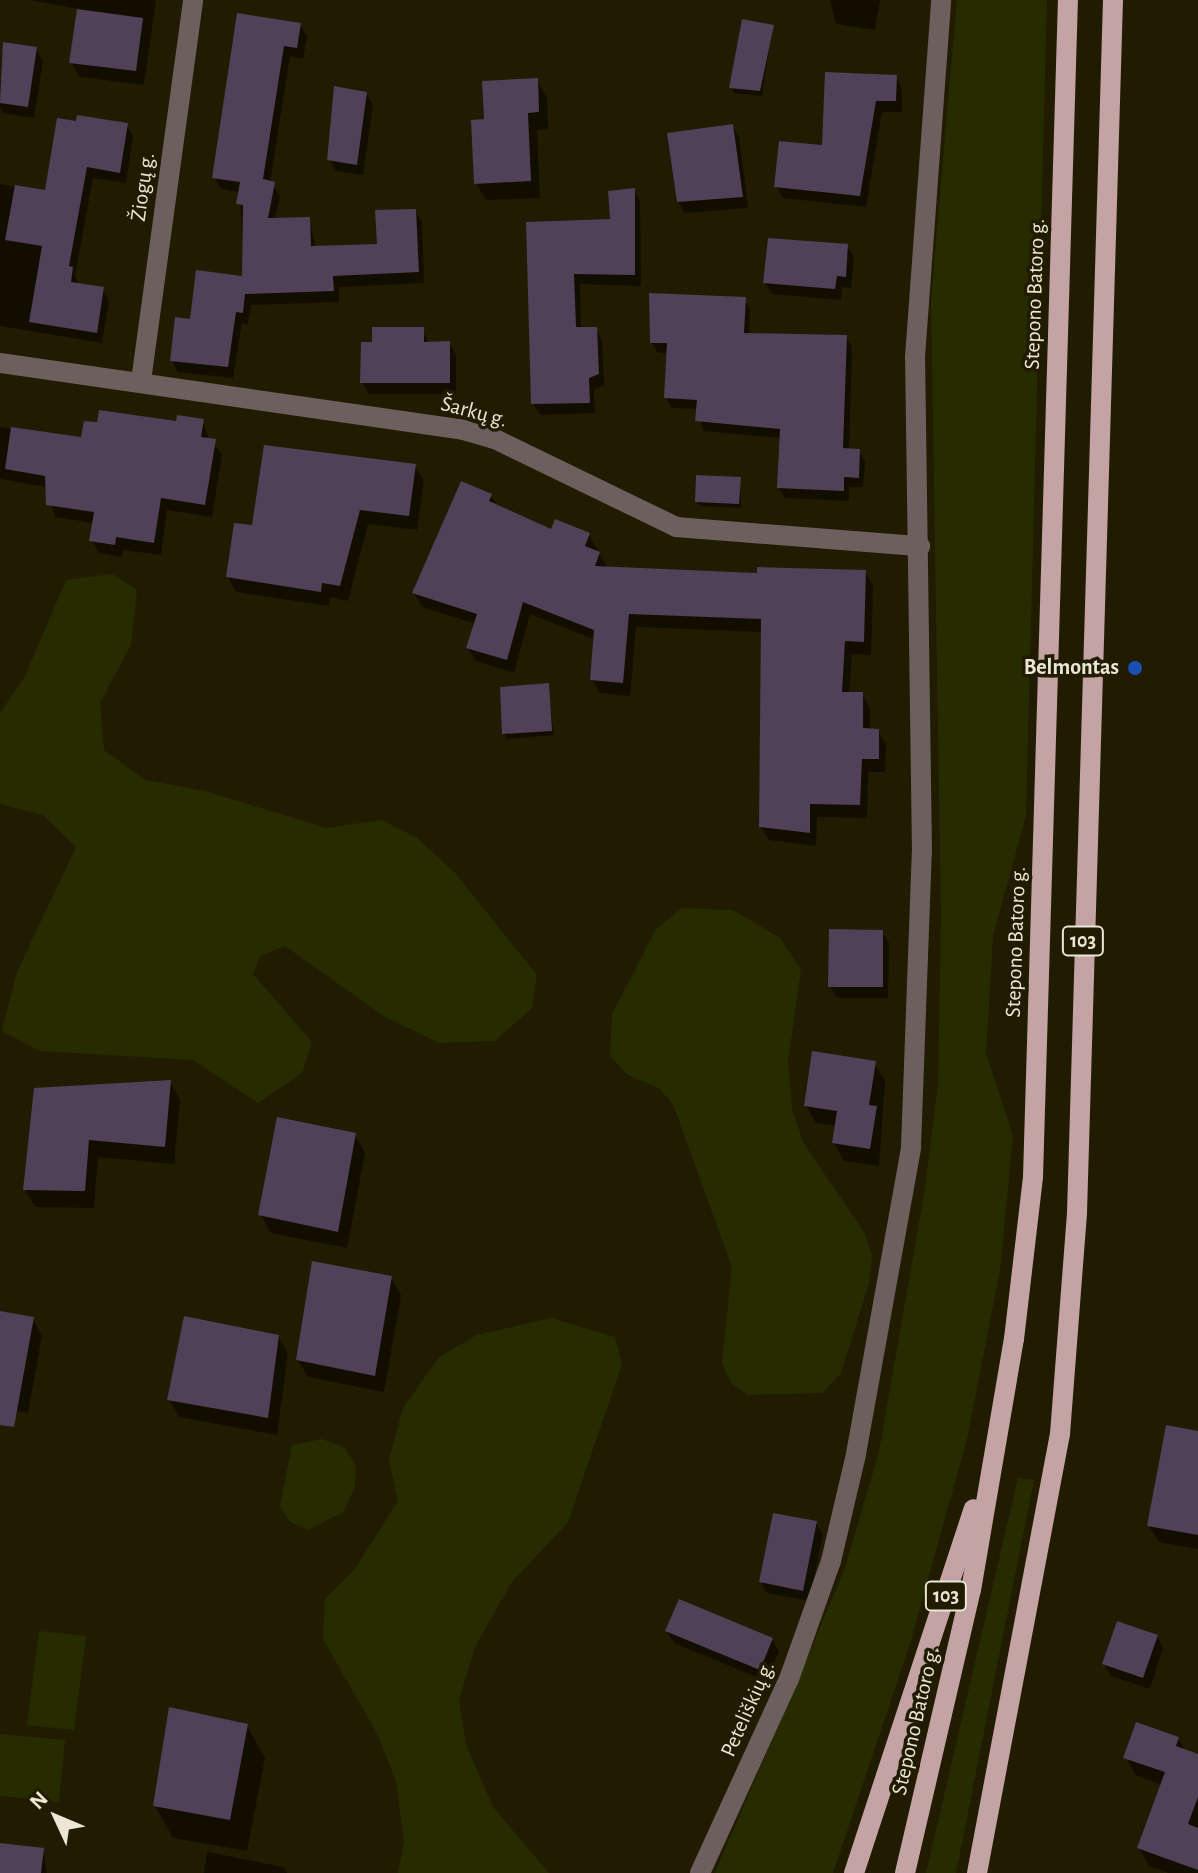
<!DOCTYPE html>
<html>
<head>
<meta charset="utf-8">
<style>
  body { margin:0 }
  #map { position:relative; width:1198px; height:1873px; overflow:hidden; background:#211b01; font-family:"Alegreya Sans",sans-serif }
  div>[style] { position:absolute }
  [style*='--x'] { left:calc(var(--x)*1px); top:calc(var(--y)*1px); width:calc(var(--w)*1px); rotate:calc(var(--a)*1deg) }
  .green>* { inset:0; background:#272c00 }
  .shadow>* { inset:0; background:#0007 }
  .building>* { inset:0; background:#504058 }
  .minor>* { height:20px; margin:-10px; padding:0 10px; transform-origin:10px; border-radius:10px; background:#6e5f5f }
  .primary>* { height:20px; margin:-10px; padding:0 10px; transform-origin:10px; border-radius:10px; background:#c3a3a3 }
  .dots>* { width:22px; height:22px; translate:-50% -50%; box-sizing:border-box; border:4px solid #211b01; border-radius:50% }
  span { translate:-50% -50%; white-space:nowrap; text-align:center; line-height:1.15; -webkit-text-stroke:7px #211b01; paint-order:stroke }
  .shield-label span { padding:2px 6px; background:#211b01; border:2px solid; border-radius:6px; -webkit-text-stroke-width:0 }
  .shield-label { font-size:20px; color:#eae7d6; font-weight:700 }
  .street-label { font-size:22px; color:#eae7d6 }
  .poi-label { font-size:22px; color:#eae7d6; font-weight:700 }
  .right { translate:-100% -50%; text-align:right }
  .north { position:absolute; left:16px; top:1777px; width:80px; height:80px; -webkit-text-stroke:6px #211b01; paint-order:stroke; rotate:314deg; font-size:22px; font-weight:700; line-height:32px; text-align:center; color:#eae7d6 }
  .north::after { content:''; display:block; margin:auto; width:28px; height:36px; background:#eae7d6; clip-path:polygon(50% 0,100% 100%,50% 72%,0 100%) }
</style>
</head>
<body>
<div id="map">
  <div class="green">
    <div style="clip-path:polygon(957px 0,1047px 0,1026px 815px,993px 936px,986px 1053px,1013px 1136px,1000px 1270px,967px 1439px,911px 1640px,833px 1873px,715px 1873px,844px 1571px,879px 1452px,924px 1194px,938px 1085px,941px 917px,931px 298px)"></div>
    <div style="clip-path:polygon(112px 574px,137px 590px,131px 645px,100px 703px,104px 750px,145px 780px,205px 791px,326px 828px,381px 820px,417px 838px,455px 873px,537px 975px,532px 1008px,495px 1041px,439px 1043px,385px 1017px,285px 946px,260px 956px,253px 974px,312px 1042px,302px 1073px,258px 1103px,193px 1060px,40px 1051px,2px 1031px,17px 972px,76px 847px,43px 815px,0 804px,0 713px,25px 676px,66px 580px)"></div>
    <div style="clip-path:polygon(682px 908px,733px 910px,780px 938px,801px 970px,788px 1061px,792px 1109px,803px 1142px,865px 1234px,872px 1255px,869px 1283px,841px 1373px,822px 1393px,748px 1395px,731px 1383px,722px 1363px,732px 1267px,673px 1104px,659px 1088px,628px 1075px,610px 1056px,612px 1014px,656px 929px)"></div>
    <div style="clip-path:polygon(551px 1318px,615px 1337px,622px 1364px,568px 1522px,511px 1583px,475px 1647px,459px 1700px,466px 1745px,493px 1807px,549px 1873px,398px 1873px,404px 1841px,396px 1781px,377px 1733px,323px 1639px,325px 1599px,355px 1569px,398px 1501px,389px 1460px,403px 1408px,439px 1357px,477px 1335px)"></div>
    <div style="clip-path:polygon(322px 1439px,345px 1448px,356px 1466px,355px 1487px,343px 1512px,309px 1530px,290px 1522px,280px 1506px,292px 1445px)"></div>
    <div style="clip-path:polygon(1018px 1478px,1034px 1480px,956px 1873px,926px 1873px)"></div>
    <div style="clip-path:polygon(39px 1631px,86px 1636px,74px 1730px,27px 1725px)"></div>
    <div style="clip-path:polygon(0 1734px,65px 1740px,59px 1802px,0 1796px)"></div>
  </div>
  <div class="shadow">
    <div style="clip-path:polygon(29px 0,156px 0,144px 85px,80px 77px,71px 62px,79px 9px)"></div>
    <div style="clip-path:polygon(830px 0,880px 0,875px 30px,836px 24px)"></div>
    <div style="clip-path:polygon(239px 16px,300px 25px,307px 36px,303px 59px,290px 56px,270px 183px,280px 195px,275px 220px,309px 219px,316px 248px,379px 246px,415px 211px,422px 222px,424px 283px,339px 287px,339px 302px,251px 305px,248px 324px,242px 323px,233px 378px,178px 372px,172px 360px,191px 322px,244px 278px,240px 192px,221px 189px,214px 177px)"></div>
    <div style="clip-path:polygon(772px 27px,762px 96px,734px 93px,731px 88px)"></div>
    <div style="clip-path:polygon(5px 44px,36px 49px,43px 61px,34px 118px,3px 113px,0 108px)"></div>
    <div style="clip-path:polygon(896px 77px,902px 88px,902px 112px,882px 112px,866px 207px,783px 198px,776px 186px)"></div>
    <div style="clip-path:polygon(537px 80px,547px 98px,548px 129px,537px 130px,540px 198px,486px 200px,476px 183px,486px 121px)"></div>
    <div style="clip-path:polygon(335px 88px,366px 93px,373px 105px,363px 175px,336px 171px,329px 159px)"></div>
    <div style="clip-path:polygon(126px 125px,133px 136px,126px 183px,93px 178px,75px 275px,78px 285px,103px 289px,109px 301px,102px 343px,0 326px,0 184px,46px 193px)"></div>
    <div style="clip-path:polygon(732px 126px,739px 137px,748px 208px,685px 213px,678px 202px)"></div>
    <div style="clip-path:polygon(634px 190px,640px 201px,641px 286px,580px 284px,581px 329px,596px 329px,602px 340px,604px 385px,594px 390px,595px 413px,540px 415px,533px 404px,528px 224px,613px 221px)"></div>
    <div style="clip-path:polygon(847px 246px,854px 257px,851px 288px,842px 287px,841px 300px,772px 294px,765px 282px)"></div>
    <div style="clip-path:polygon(744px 299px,750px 309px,749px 335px,846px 337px,852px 347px,849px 450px,859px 451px,865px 461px,863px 487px,849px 487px,849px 501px,785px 498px,779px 488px,782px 438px,703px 431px,698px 409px,672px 408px,666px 398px,668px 353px,658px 353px,652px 343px)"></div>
    <div style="clip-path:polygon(422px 329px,429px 344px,449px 343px,456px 355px,456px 394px,369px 394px,362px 382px,374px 344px)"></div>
    <div style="clip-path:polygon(203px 421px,209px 440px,222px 454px,212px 517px,167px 510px,161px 555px,123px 550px,122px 557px,99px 553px,92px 541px,94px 523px,55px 517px,47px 487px,0 479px,0 427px,83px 439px)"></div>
    <div style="clip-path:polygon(415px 466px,424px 481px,417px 530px,368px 524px,348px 601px,330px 597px,329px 606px,236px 592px,228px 577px,253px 528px)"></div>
    <div style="clip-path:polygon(740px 479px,741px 508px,700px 506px,697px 501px)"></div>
    <div style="clip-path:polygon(491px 496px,498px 507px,552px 531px,589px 535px,607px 568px,759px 575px,865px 572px,873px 586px,871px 655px,852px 654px,849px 694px,862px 694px,870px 708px,870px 730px,878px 731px,886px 744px,885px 772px,868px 772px,867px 818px,817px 817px,816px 846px,769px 840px,761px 827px,763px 632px,636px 627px,630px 696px,600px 693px,592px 680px,596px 640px,530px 614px,514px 673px,476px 661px,468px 648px,476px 624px,422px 607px,414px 593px)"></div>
    <div style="clip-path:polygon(548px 685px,554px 735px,507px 739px,504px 733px)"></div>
    <div style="clip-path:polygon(882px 932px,889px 943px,888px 998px,837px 998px,830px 986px)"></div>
    <div style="clip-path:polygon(874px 1063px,885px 1081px,879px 1166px,844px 1161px,834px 1143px,837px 1126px,816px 1123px,806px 1105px)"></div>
    <div style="clip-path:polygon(170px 1082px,180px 1100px,174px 1164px,98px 1157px,94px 1208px,35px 1207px,25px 1190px,36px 1090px)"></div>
    <div style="clip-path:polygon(355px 1135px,365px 1153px,347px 1248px,271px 1233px,261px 1215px)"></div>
    <div style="clip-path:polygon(314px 1263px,391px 1278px,401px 1295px,384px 1392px,308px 1377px,298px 1360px)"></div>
    <div style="clip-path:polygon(0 1313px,32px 1318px,42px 1336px,28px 1413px,0 1408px)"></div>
    <div style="clip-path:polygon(186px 1319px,278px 1336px,288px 1354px,277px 1435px,179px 1417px,169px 1399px)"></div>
    <div style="clip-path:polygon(1198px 1433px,1198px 1549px,1159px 1542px,1149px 1526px)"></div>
    <div style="clip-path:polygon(816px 1523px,823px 1534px,809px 1601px,767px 1593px,761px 1582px)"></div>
    <div style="clip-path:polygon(667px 1631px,772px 1640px,779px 1651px,766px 1681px,674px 1643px)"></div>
    <div style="clip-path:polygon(1157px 1636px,1163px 1648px,1150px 1689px,1111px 1676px,1104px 1664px)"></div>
    <div style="clip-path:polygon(247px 1726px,265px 1758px,247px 1851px,173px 1838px,155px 1806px)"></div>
    <div style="clip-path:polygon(1178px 1739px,1185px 1751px,1198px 1756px,1198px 1873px,1169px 1873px,1149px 1866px,1139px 1848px,1162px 1785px,1136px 1775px,1126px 1758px)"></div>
    <div style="clip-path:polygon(0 1845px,43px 1850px,47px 1873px,0 1873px)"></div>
    <div style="clip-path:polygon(207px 1852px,284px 1867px,287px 1873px,204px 1873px)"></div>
  </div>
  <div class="building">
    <div style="clip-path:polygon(77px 9px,143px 18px,136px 71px,69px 63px)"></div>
    <div style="clip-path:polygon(237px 13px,301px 23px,297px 48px,284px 46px,263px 179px,275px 182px,268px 218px,310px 217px,311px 246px,377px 244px,375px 210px,416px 209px,419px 272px,333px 276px,334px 291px,245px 294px,243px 313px,236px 312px,228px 367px,170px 361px,175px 317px,190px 319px,196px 270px,242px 276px,243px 205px,236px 204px,240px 182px,212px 178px)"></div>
    <div style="clip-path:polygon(742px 19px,774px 25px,760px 91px,729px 88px)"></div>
    <div style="clip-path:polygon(3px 42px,37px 47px,28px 107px,0 103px)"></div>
    <div style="clip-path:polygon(825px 72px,897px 75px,896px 101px,876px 101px,860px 196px,774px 187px,779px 141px,822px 145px)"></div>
    <div style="clip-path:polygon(538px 78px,539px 112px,528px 113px,531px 181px,474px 184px,471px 120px,484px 119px,482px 81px)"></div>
    <div style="clip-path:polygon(334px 86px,367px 92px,357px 165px,327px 160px)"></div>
    <div style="clip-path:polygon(77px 115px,128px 123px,120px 173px,87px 167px,69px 266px,73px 267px,71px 282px,104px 287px,97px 333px,29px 322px,42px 246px,5px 240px,15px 185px,45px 190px,57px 118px,76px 121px)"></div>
    <div style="clip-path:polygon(733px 124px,743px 197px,677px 202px,667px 133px)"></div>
    <div style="clip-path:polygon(635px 188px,635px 275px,574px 274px,576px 327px,597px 327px,599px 374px,589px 378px,590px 403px,531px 404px,526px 222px,610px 219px,608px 191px)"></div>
    <div style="clip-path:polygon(768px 238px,848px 244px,846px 277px,837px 276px,835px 289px,763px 283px)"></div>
    <div style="clip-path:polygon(649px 293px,746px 297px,744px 333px,847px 335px,843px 448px,860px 449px,859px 478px,844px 477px,844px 491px,777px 488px,780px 429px,695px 421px,697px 400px,664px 398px,667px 343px,650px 343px)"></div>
    <div style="clip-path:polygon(372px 327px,424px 327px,424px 342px,450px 341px,450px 383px,360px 383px,361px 342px,372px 342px)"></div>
    <div style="clip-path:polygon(99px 410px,176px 421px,177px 415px,204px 419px,201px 437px,216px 439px,205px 505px,161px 498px,154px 543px,116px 537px,115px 545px,89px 541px,94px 512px,46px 505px,45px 476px,5px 469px,11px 427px,81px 437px,84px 421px,97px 422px)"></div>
    <div style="clip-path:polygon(264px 445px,416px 464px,409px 516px,360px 510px,340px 586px,322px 583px,321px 592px,226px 577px,234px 523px,252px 525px)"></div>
    <div style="clip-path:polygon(696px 475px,741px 477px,739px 504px,695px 502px)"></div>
    <div style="clip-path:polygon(461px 481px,492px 494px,489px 501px,551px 529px,555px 519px,590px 533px,585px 546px,600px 552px,595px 566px,757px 573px,757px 567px,866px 570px,864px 642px,845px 641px,842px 692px,863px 692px,863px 728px,879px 729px,879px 759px,862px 759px,860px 805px,810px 804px,810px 833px,759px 827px,761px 619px,629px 614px,623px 683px,590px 680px,594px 630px,523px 602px,507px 660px,466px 648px,477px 614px,412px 593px)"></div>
    <div style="clip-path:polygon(549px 683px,552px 731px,502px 734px,500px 687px)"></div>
    <div style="clip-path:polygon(829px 929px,883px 930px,883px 987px,828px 987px)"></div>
    <div style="clip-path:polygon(812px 1051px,876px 1061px,869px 1105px,877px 1106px,870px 1149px,832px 1143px,837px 1111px,804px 1106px)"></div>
    <div style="clip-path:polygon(171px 1080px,165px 1147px,89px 1140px,85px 1191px,23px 1190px,34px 1088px)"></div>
    <div style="clip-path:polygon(277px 1117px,356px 1133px,338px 1232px,258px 1215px)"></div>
    <div style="clip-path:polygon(312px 1261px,392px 1276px,375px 1376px,296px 1360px)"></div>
    <div style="clip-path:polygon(0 1311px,34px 1317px,14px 1427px,0 1425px)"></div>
    <div style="clip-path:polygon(184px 1316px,279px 1335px,268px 1418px,167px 1400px)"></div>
    <div style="clip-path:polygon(1166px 1425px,1198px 1431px,1198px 1535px,1147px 1526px)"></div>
    <div style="clip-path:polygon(773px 1513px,817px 1521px,803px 1591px,759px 1582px)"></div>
    <div style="clip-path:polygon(679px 1599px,773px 1638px,760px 1670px,665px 1631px)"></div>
    <div style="clip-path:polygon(1117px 1621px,1158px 1635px,1143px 1678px,1102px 1664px)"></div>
    <div style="clip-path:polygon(169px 1707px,248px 1724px,230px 1820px,153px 1806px)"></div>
    <div style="clip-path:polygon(1136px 1722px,1179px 1737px,1176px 1746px,1198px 1754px,1198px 1797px,1188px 1824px,1198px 1828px,1198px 1870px,1137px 1848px,1165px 1772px,1123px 1758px)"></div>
    <div style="clip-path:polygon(0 1843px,44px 1848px,41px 1873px,0 1873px)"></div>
  </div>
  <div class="minor">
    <div style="--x:0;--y:363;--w:468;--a:8.2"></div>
    <div style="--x:463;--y:430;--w:33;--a:16"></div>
    <div style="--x:495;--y:439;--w:201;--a:25.9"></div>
    <div style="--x:676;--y:527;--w:245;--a:4.5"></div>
    <div style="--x:141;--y:381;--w:385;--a:-82.2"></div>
    <div style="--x:700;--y:1873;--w:213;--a:-65.4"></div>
    <div style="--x:789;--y:1679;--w:125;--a:-70.4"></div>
    <div style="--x:831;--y:1561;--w:110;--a:-76.8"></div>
    <div style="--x:856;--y:1454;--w:312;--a:-79.8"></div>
    <div style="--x:911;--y:1147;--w:294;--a:-87.9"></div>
    <div style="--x:922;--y:853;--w:496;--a:-90.8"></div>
    <div style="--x:915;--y:357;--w:358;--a:-85.8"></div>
  </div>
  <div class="primary">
    <div style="--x:854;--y:1873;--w:383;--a:-71.8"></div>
    <div style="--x:905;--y:1873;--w:291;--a:-76.9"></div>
    <div style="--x:971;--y:1590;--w:255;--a:-80.3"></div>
    <div style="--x:1014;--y:1339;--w:163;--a:-83.3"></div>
    <div style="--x:1033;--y:1177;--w:1178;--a:-88.3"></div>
    <div style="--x:977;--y:1873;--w:447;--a:-79.3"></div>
    <div style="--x:1060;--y:1434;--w:222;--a:-85.6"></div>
    <div style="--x:1077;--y:1213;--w:1214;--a:-88.3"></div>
  </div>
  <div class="dots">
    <div style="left:1135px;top:668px;background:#1a4fb4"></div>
  </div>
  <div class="shield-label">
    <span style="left:1083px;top:941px">103</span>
    <span style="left:946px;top:1596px">103</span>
  </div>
  <div class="street-label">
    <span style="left:143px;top:187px;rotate:-82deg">Žiogų g.</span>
    <span style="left:1035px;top:294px;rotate:-88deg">Stepono Batoro g.</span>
    <span style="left:474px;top:412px;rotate:15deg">Šarkų g.</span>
    <span style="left:1016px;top:942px;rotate:-88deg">Stepono Batoro g.</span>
    <span style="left:748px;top:1709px;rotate:-66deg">Peteliškių g.</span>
    <span style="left:916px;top:1721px;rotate:-77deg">Stepono Batoro g.</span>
  </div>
  <div class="poi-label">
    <span class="right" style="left:1119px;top:668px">Belmontas</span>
  </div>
  <div class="north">N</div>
</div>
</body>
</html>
